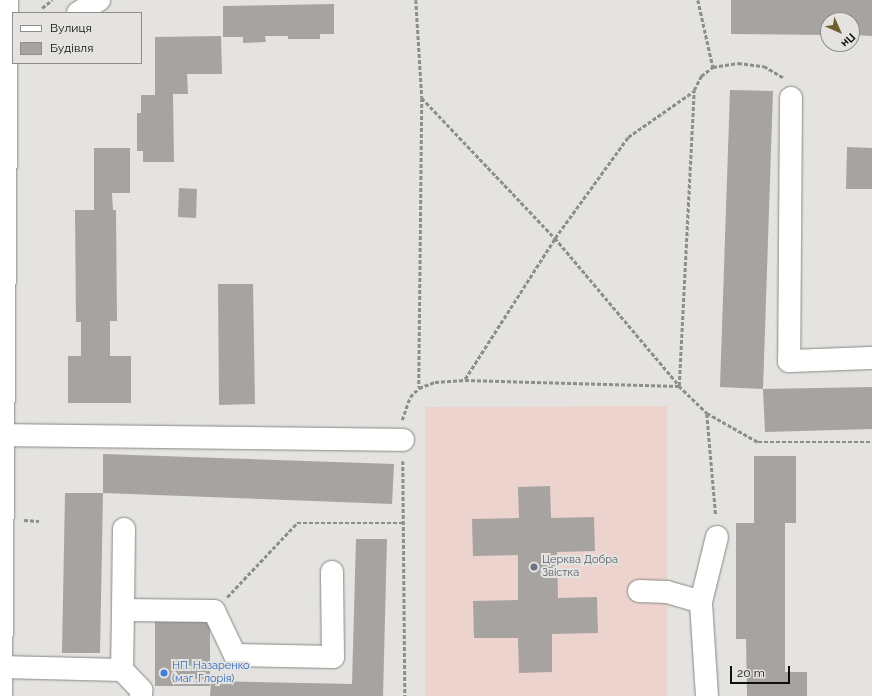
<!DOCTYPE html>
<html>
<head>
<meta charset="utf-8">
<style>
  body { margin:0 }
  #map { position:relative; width:872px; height:696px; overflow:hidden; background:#e4e3e0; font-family:Raleway,sans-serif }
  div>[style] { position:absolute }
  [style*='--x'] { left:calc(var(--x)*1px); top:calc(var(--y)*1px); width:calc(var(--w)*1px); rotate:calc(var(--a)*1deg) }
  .education>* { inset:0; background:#edd3cd }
  .building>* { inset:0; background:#a6a3a1 }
  .path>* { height:2.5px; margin-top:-1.25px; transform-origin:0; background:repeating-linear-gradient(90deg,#8d8d8b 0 4px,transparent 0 6px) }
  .roads { filter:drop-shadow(0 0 1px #878784) drop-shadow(0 0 1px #878784) }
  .minor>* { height:22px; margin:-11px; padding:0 11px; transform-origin:11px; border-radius:11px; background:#fff }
  .dots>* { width:11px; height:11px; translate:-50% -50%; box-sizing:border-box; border:2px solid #e4e3e0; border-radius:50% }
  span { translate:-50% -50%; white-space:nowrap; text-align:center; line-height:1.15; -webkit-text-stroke:4px #e4e3e0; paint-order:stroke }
  .worship-label { font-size:11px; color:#5b616d }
  .left { translate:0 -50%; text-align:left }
  .shop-label { font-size:11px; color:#366cbe }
  .legend { position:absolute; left:12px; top:12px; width:130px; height:52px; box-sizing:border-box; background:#e4e3e0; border:1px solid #8f8e8c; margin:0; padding:5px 7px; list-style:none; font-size:12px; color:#0f0f0e }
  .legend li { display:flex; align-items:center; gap:8px; height:20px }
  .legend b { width:20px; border:1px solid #8f8e8c }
  .north { position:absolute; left:820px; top:12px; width:40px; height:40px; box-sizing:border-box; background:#e4e3e0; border:1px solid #8f8e8c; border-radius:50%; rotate:135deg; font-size:11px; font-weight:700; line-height:16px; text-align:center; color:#0f0f0e }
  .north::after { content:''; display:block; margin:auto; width:14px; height:18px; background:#705e2c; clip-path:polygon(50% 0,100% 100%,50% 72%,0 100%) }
  .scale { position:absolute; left:730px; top:666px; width:60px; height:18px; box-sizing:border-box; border:2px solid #0f0f0e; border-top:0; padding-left:5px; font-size:12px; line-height:14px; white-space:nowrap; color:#0f0f0e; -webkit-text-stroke:3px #e4e3e0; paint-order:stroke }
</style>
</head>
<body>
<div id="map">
  <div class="education">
    <div style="clip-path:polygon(667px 406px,667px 696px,425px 696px,425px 407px)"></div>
  </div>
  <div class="building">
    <div style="clip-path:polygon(731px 0,872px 0,872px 36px,852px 35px,852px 20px,828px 20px,828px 35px,731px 34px)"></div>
    <div style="clip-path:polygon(334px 4px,334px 34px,320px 34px,320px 39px,288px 39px,288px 36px,265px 36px,266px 42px,243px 43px,243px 37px,223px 37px,223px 6px)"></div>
    <div style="clip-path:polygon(221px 36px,222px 74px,187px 74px,188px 94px,173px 94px,174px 162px,143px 162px,143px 151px,137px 151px,137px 113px,141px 113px,141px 95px,155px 95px,155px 37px)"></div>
    <div style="clip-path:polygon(730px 90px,773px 91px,763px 389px,720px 387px)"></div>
    <div style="clip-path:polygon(847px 147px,872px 148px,872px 189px,846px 189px)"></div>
    <div style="clip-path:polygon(94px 148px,130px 148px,130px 193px,112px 193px,113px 210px,116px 210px,117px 321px,110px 321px,110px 356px,131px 356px,131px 403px,68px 403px,68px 356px,81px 356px,81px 322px,76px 322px,75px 210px,94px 210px)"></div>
    <div style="clip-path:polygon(179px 188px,197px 189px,196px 218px,178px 217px)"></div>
    <div style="clip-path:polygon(218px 284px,253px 284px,255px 404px,219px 405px)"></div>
    <div style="clip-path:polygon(872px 387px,872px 429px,765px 432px,763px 389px)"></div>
    <div style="clip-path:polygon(103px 454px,394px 464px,392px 504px,103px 493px)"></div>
    <div style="clip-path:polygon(754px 456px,796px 456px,796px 523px,785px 523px,785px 672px,807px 672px,807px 696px,747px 696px,746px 639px,736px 639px,736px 523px,754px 523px)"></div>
    <div style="clip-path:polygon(550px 486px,551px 518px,594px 517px,595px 551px,557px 552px,558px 598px,597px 597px,598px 633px,552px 634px,552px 672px,519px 673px,518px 638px,474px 638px,473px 601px,518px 600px,518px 555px,473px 556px,472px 519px,519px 518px,518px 487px)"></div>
    <div style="clip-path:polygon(65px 493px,103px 493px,100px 653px,62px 653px)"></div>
    <div style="clip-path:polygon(356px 539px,387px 539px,383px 696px,210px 696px,211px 681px,352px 684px)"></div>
    <div style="clip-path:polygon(155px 621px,210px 621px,210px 686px,155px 686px)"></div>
  </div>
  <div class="path">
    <div style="--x:416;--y:0;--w:98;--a:86.5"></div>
    <div style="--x:422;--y:98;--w:289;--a:90.6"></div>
    <div style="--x:698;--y:0;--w:69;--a:77.4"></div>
    <div style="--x:42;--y:8;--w:13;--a:-39"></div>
    <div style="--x:422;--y:98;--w:193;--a:46.5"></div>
    <div style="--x:555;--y:238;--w:192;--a:49.9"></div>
    <div style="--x:465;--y:379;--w:167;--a:-57.4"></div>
    <div style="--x:555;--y:238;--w:125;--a:-54.1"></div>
    <div style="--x:628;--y:137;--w:80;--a:-34.9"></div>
    <div style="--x:679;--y:386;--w:296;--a:-87.1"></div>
    <div style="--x:694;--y:90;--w:16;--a:-63"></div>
    <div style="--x:701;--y:76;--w:15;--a:-37"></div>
    <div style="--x:713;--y:67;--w:25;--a:-9"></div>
    <div style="--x:738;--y:63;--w:26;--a:7"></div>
    <div style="--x:764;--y:66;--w:23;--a:31"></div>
    <div style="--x:707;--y:414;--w:102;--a:85"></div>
    <div style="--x:402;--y:420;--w:24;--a:-71"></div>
    <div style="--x:410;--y:397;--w:13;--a:-45"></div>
    <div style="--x:419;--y:388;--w:17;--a:-21"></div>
    <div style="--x:435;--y:382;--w:30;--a:-4"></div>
    <div style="--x:465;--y:380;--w:214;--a:1.6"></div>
    <div style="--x:679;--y:386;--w:39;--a:44"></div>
    <div style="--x:707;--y:413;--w:59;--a:29.6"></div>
    <div style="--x:758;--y:442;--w:114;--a:0"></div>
    <div style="--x:403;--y:461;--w:235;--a:89.5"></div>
    <div style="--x:24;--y:520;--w:15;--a:4"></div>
    <div style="--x:227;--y:597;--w:102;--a:-46.6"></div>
    <div style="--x:297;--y:523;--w:106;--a:0"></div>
  </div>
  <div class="roads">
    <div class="minor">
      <div style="--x:78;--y:13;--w:25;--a:-32"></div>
      <div style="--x:791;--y:98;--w:263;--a:90.4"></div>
      <div style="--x:789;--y:361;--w:83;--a:-2.1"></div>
      <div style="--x:3;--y:435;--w:400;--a:0.7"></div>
      <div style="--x:639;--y:591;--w:28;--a:2"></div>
      <div style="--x:667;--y:592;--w:35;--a:16"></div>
      <div style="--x:123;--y:610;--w:81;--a:-89.3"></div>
      <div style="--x:1;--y:667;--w:121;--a:1.4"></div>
      <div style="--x:122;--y:670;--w:28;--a:46"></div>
      <div style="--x:141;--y:690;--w:6;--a:90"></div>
      <div style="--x:122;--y:670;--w:60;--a:-89"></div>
      <div style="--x:123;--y:610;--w:91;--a:0.6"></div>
      <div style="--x:214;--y:611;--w:49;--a:64.5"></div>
      <div style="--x:235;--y:655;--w:98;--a:1.2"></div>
      <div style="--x:333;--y:657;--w:85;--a:-90.7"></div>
      <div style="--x:1;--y:696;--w:696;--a:-89.51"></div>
      <div style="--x:707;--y:696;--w:94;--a:-93.7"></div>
      <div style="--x:701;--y:602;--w:67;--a:-76.2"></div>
    </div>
  </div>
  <div class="dots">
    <div style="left:534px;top:567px;background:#6b7280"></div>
    <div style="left:164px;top:673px;background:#3f7fe0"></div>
  </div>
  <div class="worship-label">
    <span class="left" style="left:542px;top:567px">Церква Добра<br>Звістка</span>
  </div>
  <div class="shop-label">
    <span class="left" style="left:172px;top:673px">НП. Назаренко<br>(маг. Глорія)</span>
  </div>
  <ul class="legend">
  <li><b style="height:5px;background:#fff"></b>Вулиця</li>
  <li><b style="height:11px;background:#a6a3a1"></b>Будівля</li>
  </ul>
  <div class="north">Пн</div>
  <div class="scale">20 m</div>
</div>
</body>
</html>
